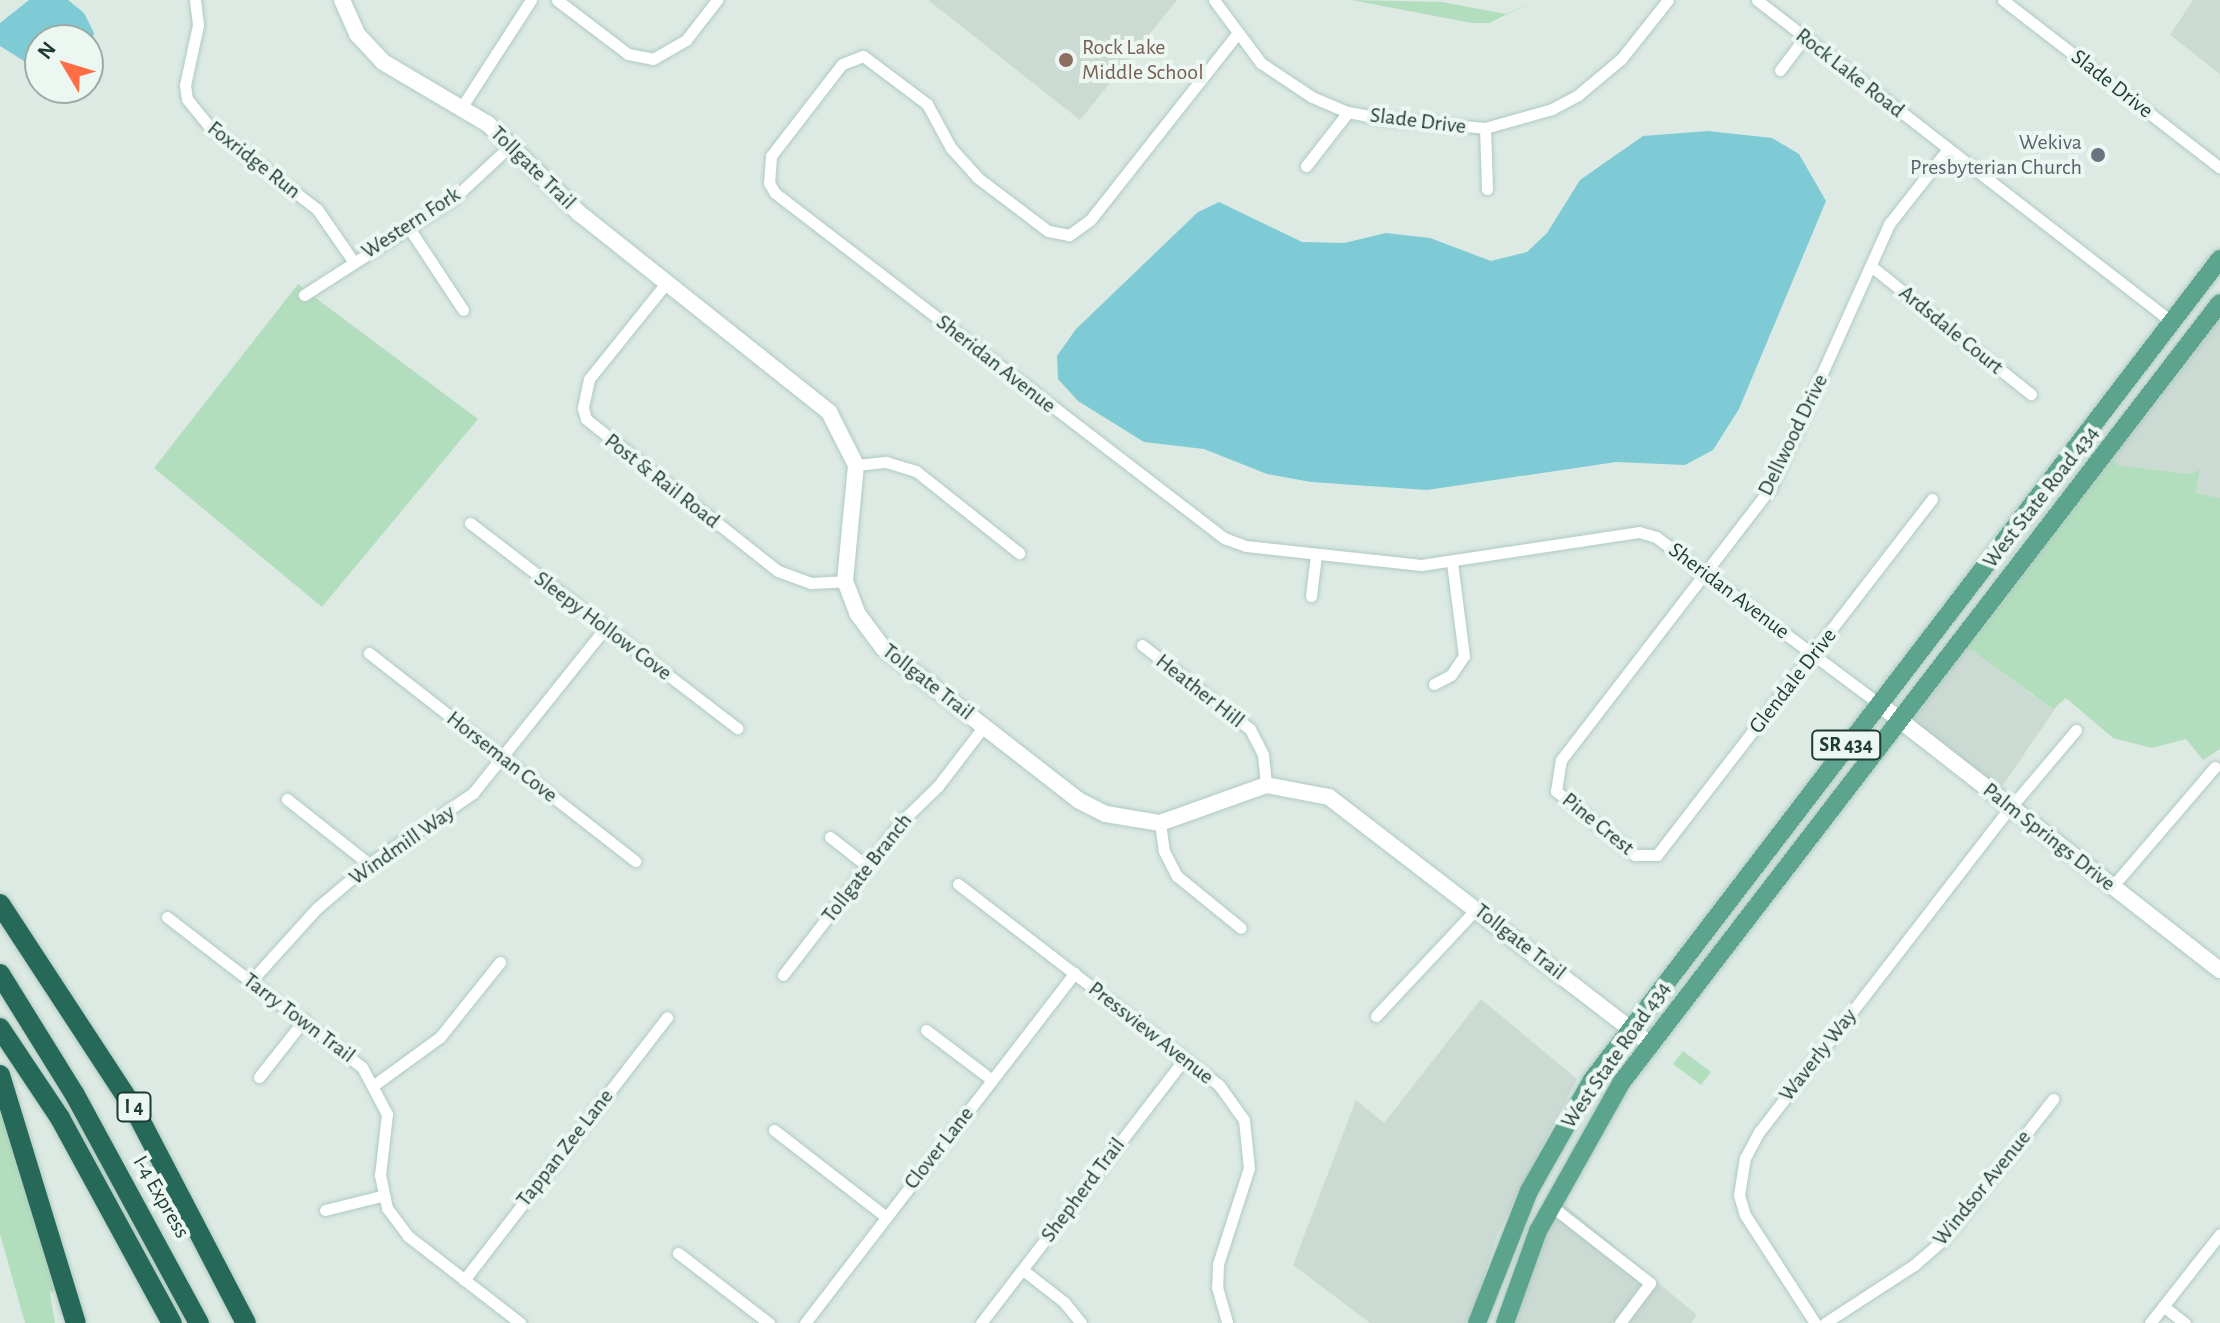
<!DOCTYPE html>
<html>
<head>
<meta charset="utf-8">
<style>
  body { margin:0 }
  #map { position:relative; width:2220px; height:1323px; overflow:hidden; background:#ddeae4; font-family:"Alegreya Sans",sans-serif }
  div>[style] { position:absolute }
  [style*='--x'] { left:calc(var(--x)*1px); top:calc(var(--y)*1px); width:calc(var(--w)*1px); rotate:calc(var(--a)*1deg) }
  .built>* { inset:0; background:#cbdad3 }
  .green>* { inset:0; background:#b3debd }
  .water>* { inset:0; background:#7ecbd6 }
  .roads { filter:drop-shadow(0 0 2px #afcbc0) drop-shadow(0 0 2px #afcbc0) }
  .street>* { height:11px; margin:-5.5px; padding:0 5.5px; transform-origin:5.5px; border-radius:5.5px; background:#fff }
  .secondary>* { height:16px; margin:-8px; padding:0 8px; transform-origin:8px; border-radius:8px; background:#fff }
  .primary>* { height:18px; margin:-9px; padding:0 9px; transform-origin:9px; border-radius:9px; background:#5da48f }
  .highway>* { height:20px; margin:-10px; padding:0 10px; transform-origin:10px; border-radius:10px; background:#276959 }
  .dots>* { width:22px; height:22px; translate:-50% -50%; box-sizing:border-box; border:4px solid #edf7f2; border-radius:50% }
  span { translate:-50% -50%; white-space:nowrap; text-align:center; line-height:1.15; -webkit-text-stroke:8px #edf7f2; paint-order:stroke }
  .shield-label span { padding:2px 6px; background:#edf7f2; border:2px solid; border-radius:6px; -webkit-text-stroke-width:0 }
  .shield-label { font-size:20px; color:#1d3b32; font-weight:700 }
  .education-label { font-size:22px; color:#785e54 }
  .left { translate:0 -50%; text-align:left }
  .street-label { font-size:22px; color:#1d3b32 }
  .worship-label { font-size:22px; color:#5b616d }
  .right { translate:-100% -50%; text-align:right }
  .north { position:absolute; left:24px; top:24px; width:80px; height:80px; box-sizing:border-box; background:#edf7f2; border:2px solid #9aaca5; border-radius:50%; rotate:308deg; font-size:22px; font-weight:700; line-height:32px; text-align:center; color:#1d3b32 }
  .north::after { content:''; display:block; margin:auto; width:28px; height:36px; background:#ff6d46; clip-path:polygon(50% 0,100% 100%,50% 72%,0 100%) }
</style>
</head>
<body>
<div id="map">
  <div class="built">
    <div style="clip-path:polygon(928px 0,1177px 0,1080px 120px)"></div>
    <div style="clip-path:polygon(2193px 0,2220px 0,2220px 74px,2170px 35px)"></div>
    <div style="clip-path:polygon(2220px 313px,2220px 498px,2196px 493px,2200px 469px,2190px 474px,2118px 465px,2110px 457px)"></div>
    <div style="clip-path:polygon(1964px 645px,2052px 709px,2059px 703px,1999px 791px,1908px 718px)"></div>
    <div style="clip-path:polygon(1481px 999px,1577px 1079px,1498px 1233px,1469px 1323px,1370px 1323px,1293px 1265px,1356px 1100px,1384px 1123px)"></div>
    <div style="clip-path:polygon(1559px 1200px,1697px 1315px,1691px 1323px,1627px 1323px,1658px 1282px,1557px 1204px)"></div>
    <div style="clip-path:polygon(1553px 1213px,1643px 1283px,1613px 1323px,1511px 1323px)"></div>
  </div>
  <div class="green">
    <div style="clip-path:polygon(1351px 0,1442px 2px,1506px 14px,1530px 3px,1489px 23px,1472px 23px)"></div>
    <div style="clip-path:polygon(298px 284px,304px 289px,297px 294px,303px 302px,313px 296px,478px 419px,322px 607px,154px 468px)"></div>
    <div style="clip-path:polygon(2110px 457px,2118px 465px,2190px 474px,2200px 469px,2196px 493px,2220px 498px,2220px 749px,2203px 760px,2186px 739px,2152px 748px,2113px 738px,2066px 698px,2053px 709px,1964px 645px)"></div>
    <div style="clip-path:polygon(1683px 1051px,1711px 1072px,1701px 1085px,1673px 1064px)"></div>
    <div style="clip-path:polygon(0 1093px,61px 1287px,50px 1293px,55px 1323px,25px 1323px,0 1234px)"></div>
  </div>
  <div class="water">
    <div style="clip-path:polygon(29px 0,68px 0,84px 13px,94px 33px,88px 64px,88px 40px,40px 40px,40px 71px,0 46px,0 23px)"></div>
    <div style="clip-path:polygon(1708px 131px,1772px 138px,1799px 154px,1826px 201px,1739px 409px,1713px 450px,1685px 465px,1616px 462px,1427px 490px,1311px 482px,1267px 474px,1204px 449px,1144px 442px,1078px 401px,1058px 379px,1057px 356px,1076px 329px,1198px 212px,1219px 202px,1302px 242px,1344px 243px,1386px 233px,1430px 238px,1491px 261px,1527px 252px,1547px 233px,1580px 180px,1643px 136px)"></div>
  </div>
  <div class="roads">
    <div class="street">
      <div style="--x:195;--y:0;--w:25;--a:83"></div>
      <div style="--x:198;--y:25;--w:61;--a:102.2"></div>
      <div style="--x:185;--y:85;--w:14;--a:82"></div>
      <div style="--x:187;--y:99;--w:36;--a:51"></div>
      <div style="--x:210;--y:127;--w:135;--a:37.5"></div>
      <div style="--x:317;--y:209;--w:63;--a:55.3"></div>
      <div style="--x:557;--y:0;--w:89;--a:37.3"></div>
      <div style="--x:628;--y:54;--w:25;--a:11"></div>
      <div style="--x:653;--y:59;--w:38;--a:-30"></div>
      <div style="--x:686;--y:40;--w:51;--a:-52.2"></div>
      <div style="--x:1214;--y:0;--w:79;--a:53.3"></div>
      <div style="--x:1261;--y:63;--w:61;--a:33.7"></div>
      <div style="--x:1312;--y:97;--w:39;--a:23"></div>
      <div style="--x:1348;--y:112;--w:38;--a:11"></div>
      <div style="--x:1385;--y:119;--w:100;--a:5.1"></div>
      <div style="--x:1485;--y:128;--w:70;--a:-15.8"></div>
      <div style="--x:1552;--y:109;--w:30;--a:-28"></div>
      <div style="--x:1578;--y:95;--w:56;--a:-39.9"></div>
      <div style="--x:1621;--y:59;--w:75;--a:-51.5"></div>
      <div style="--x:1757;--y:0;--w:525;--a:37.81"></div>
      <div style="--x:2003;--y:0;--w:274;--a:37.7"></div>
      <div style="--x:1237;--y:34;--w:237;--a:128.3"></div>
      <div style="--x:1090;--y:220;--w:26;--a:144"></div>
      <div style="--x:1069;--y:235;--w:21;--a:-169"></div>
      <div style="--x:1048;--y:231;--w:88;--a:-142.9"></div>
      <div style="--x:978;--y:178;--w:40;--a:-132"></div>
      <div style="--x:951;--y:148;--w:50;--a:-118.6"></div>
      <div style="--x:927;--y:104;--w:80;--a:-143.1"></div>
      <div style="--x:863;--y:56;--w:22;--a:159"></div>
      <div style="--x:842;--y:64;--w:116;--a:127.7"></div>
      <div style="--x:771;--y:156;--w:27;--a:94"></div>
      <div style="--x:769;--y:183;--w:12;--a:59"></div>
      <div style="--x:775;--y:193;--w:566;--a:37.54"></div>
      <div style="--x:1224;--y:538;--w:23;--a:20"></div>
      <div style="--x:1246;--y:546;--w:176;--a:6.2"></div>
      <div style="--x:1421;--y:565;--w:220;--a:-8.6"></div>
      <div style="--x:1639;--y:532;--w:18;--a:16"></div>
      <div style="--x:1656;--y:537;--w:277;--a:36.8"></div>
      <div style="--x:1780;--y:70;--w:41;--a:-52.9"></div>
      <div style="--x:463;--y:105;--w:125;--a:-57.1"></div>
      <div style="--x:1485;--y:128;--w:61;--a:88.1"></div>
      <div style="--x:1306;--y:166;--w:68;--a:-52.1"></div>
      <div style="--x:409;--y:228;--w:98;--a:56.6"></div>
      <div style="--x:1871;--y:266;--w:205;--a:38.7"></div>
      <div style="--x:667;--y:282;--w:124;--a:128.8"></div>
      <div style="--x:589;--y:379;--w:30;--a:102"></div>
      <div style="--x:583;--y:408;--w:11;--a:75"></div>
      <div style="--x:586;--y:419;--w:245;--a:38.4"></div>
      <div style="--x:778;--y:571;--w:35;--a:20"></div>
      <div style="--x:811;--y:583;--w:34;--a:-3"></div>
      <div style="--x:304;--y:295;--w:176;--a:-32.7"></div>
      <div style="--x:452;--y:200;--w:82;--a:-43"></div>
      <div style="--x:856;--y:465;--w:30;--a:-6"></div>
      <div style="--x:886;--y:462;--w:31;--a:17"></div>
      <div style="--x:916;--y:471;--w:132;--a:38.5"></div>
      <div style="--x:1932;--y:499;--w:450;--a:127.7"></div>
      <div style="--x:1657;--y:855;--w:22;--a:180"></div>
      <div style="--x:1635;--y:855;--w:102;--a:-141"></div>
      <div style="--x:1556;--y:791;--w:31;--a:-81"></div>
      <div style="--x:1561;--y:760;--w:342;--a:-52.4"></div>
      <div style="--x:1770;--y:489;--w:290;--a:-65.8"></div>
      <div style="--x:1889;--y:224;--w:95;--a:-51.8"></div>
      <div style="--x:470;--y:523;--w:337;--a:37.5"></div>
      <div style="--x:1311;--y:596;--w:41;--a:-83"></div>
      <div style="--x:1142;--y:645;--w:137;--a:37.9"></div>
      <div style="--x:1250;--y:729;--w:29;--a:63"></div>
      <div style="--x:1263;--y:755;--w:30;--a:84"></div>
      <div style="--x:369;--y:653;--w:338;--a:38"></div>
      <div style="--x:1434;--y:684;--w:19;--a:-28"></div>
      <div style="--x:1451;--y:675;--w:23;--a:-56"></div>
      <div style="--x:1464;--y:656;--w:95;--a:-97.3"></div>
      <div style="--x:287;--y:799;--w:105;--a:38.4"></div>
      <div style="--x:1160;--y:823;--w:28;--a:82"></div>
      <div style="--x:1164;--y:851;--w:28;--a:63"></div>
      <div style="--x:1177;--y:876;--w:82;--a:39.1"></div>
      <div style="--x:830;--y:837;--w:47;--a:38.1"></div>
      <div style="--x:958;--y:884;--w:329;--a:37.6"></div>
      <div style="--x:1219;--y:1085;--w:43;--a:54.5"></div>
      <div style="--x:1244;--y:1120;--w:48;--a:84.1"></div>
      <div style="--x:1249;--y:1168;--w:101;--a:107.9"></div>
      <div style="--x:1218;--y:1264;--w:23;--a:92"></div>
      <div style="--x:1217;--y:1287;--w:37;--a:74"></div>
      <div style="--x:2112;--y:887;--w:158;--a:-49.4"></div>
      <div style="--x:167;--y:917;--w:246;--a:37.6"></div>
      <div style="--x:362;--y:1067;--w:53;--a:62"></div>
      <div style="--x:387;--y:1114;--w:61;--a:96.5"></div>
      <div style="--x:380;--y:1175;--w:34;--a:78"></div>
      <div style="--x:387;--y:1208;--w:35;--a:53"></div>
      <div style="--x:408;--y:1236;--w:142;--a:37.8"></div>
      <div style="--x:783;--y:975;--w:193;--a:-52.4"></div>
      <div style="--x:901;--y:822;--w:52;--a:-44.2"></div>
      <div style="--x:938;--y:786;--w:76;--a:-52.5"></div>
      <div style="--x:251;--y:981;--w:98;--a:-47.9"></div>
      <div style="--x:317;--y:908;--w:68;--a:-40.2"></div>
      <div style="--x:369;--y:864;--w:126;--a:-34.3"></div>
      <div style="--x:473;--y:793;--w:211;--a:-51.3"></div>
      <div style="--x:1376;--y:1016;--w:148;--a:-46.9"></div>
      <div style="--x:926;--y:1030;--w:83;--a:37.1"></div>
      <div style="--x:259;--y:1077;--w:73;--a:-51.7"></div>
      <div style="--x:374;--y:1085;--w:82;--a:-36"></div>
      <div style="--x:440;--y:1037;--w:96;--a:-51.3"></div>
      <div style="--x:774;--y:1130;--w:142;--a:37.8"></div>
      <div style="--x:1550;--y:1205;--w:127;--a:38"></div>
      <div style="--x:1650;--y:1283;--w:50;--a:126.9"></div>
      <div style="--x:325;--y:1210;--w:58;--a:-14"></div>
      <div style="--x:678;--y:1253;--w:115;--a:37.6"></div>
      <div style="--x:1023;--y:1270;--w:52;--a:38"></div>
      <div style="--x:1064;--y:1302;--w:27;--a:51"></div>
      <div style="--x:464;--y:1280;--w:332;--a:-52.3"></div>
      <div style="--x:2163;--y:1306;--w:28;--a:38"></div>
      <div style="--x:805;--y:1323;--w:442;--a:-52.4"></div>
      <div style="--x:981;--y:1323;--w:334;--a:-52.4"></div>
      <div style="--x:1815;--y:1323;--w:129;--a:-122.9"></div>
      <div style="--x:1745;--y:1215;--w:21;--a:-107"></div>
      <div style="--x:1739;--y:1195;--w:37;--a:-81"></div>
      <div style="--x:1745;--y:1158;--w:30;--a:-62"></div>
      <div style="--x:1759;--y:1132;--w:402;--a:-52.3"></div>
      <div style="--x:2005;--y:814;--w:110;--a:-49.8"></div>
      <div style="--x:1825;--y:1323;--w:106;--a:-33.1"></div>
      <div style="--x:1914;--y:1265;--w:38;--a:-41"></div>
      <div style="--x:1943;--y:1240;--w:179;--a:-52"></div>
      <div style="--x:2150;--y:1323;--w:113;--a:-51.8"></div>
    </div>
    <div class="secondary">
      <div style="--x:342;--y:0;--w:37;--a:66"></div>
      <div style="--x:357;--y:34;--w:38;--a:47"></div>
      <div style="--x:383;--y:62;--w:122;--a:30.6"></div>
      <div style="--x:488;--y:124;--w:127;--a:44.4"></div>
      <div style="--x:579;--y:213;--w:320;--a:38.5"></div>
      <div style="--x:829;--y:412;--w:59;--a:63"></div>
      <div style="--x:856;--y:465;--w:117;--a:95.4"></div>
      <div style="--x:845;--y:581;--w:34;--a:69"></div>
      <div style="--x:857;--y:613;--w:44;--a:53.4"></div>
      <div style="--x:883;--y:648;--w:247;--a:37.9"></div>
      <div style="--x:1078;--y:800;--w:31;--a:27"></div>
      <div style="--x:1106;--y:814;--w:55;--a:9.5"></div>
      <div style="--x:1160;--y:823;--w:113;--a:-19.7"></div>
      <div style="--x:1266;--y:785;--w:64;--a:10.8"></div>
      <div style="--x:1329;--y:797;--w:405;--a:37.6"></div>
      <div style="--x:1878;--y:703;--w:434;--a:38"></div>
    </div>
    <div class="primary">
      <div style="--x:1477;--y:1323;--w:142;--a:-68.5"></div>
      <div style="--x:1529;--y:1191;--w:128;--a:-60.4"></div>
      <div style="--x:1592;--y:1080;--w:1034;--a:-52.59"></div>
      <div style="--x:1505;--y:1323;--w:98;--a:-70.3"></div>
      <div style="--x:1538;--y:1231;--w:170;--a:-60.7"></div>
      <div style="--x:1621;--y:1083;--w:983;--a:-52.48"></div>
    </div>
    <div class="highway">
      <div style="--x:0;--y:904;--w:246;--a:56.8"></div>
      <div style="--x:135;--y:1110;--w:240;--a:62.5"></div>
      <div style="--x:0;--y:974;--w:142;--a:58.2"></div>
      <div style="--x:75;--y:1095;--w:260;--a:61.5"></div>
      <div style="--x:0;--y:1028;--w:108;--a:56.3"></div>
      <div style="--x:60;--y:1118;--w:234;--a:61.4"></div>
      <div style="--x:0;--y:1075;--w:259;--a:73"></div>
    </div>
  </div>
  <div class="dots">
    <div style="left:1066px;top:60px;background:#8d6e63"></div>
    <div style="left:2098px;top:155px;background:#6b7280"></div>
  </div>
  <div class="shield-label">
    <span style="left:1846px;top:745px">SR 434</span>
    <span style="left:134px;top:1107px">I 4</span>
  </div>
  <div class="education-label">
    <span class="left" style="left:1082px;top:60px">Rock Lake<br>Middle School</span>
  </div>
  <div class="street-label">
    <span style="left:1850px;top:73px;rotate:38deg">Rock Lake Road</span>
    <span style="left:2112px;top:84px;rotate:38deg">Slade Drive</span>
    <span style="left:1418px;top:121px;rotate:7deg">Slade Drive</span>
    <span style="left:254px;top:160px;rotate:38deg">Foxridge Run</span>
    <span style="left:533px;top:168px;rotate:44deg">Tollgate Trail</span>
    <span style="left:411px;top:223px;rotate:-33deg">Western Fork</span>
    <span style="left:1951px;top:330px;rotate:39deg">Ardsdale Court</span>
    <span style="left:996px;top:364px;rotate:38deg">Sheridan Avenue</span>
    <span style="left:1793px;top:435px;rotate:-64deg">Dellwood Drive</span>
    <span style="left:662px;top:481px;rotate:38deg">Post &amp; Rail Road</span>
    <span style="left:2041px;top:497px;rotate:-52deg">West State Road 434</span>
    <span style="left:1729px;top:591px;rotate:37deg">Sheridan Avenue</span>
    <span style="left:603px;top:626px;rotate:37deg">Sleepy Hollow Cove</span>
    <span style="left:1793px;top:681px;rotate:-52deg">Glendale Drive</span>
    <span style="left:928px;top:682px;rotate:38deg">Tollgate Trail</span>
    <span style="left:1200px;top:691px;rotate:38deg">Heather Hill</span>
    <span style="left:502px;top:757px;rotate:38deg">Horseman Cove</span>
    <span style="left:1598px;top:824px;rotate:39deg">Pine Crest</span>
    <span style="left:2049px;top:837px;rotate:38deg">Palm Springs Drive</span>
    <span style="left:402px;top:845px;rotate:-35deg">Windmill Way</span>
    <span style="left:867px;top:868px;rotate:-52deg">Tollgate Branch</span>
    <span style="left:1520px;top:942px;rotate:38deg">Tollgate Trail</span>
    <span style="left:299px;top:1018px;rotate:37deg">Tarry Town Trail</span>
    <span style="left:1151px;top:1033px;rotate:38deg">Pressview Avenue</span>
    <span style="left:1616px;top:1055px;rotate:-55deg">West State Road 434</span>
    <span style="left:1818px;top:1055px;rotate:-52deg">Waverly Way</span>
    <span style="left:565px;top:1148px;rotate:-52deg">Tappan Zee Lane</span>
    <span style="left:939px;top:1148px;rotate:-52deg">Clover Lane</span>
    <span style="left:1982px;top:1188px;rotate:-51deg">Windsor Avenue</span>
    <span style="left:1083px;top:1190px;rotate:-53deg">Shepherd Trail</span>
    <span style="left:161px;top:1197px;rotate:60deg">I-4 Express</span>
  </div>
  <div class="worship-label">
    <span class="right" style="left:2082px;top:155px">Wekiva<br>Presbyterian Church</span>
  </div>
  <div class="north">N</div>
</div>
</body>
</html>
